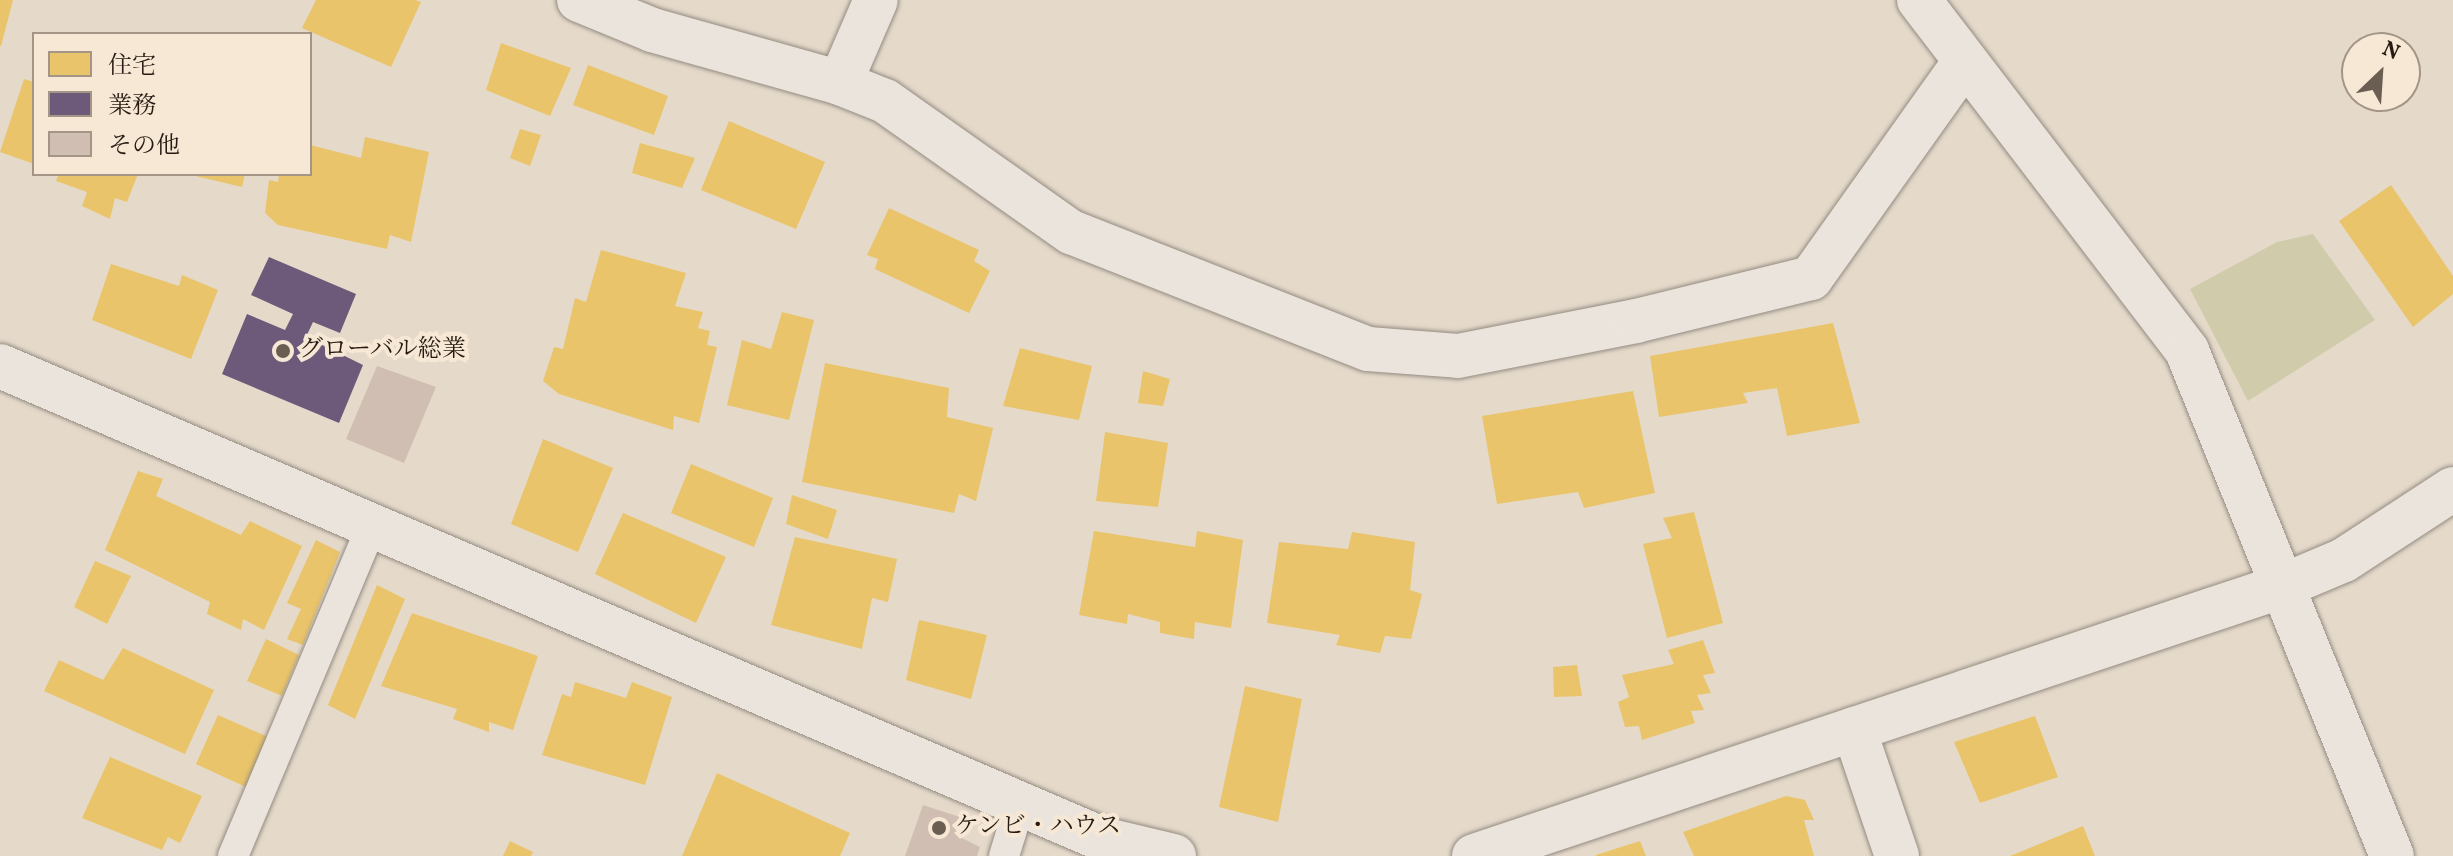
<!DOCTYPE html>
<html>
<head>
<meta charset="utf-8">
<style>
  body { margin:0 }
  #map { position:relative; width:2453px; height:856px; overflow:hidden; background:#e5daca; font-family:Vollkorn,"Noto Serif JP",serif }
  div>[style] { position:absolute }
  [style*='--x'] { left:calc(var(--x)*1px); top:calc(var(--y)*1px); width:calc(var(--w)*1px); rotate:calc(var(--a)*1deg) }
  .green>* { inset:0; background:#d0cbaa }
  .homes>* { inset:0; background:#e9c46a }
  .offices>* { inset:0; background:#6d597a }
  .building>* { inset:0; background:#d0beb3 }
  .roads { filter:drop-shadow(0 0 2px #948b81) drop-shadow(0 0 2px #948b81) }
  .service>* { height:30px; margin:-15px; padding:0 15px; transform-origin:15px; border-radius:15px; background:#eae4dd }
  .minor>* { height:44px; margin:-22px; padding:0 22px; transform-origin:22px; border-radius:22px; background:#eae4dd }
  .dots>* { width:22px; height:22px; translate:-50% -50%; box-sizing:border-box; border:4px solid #f6e8d5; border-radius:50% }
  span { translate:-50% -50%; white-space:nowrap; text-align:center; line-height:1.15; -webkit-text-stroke:8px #f6e8d5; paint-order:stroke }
  .poi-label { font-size:24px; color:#271a12 }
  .left { translate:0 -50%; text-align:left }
  .legend { position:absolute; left:32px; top:32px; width:280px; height:144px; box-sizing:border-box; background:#f6e8d5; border:2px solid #a39687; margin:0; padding:10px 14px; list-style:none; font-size:24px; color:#271a12 }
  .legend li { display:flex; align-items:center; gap:16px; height:40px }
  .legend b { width:40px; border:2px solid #a39687 }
  .north { position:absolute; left:2341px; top:32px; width:80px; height:80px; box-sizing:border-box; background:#f6e8d5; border:2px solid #a39687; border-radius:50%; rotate:25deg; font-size:22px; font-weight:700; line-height:32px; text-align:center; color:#271a12 }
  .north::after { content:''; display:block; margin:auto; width:28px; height:36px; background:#6a5d52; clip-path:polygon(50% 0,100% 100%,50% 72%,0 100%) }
</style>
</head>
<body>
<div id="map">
  <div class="green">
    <div style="clip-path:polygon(2313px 234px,2375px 320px,2248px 401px,2190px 289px,2277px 242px)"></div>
  </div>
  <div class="homes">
    <div style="clip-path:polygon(0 0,13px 0,1px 46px,0 46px)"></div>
    <div style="clip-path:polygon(316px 0,415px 0,421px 2px,391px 67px,302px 28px)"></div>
    <div style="clip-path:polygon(501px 43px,571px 68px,550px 116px,486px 90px)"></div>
    <div style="clip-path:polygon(588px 65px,668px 96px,654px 135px,573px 105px)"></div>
    <div style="clip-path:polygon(24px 79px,34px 82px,34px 164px,0 152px)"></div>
    <div style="clip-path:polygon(729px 121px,825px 162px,796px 229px,701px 190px)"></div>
    <div style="clip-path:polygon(520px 129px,541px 135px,530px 166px,510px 158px)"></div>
    <div style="clip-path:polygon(365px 137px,429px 152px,411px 242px,390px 235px,387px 249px,278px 225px,265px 213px,269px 180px,278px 182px,279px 174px,310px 174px,310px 145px,361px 158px)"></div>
    <div style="clip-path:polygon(640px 143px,695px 158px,682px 188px,632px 173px)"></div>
    <div style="clip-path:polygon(59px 174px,138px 174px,127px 202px,115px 198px,110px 219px,82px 206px,87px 192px,56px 181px)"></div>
    <div style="clip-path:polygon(187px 174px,245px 174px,242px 187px)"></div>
    <div style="clip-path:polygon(2391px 185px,2453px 276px,2453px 294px,2413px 327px,2339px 221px)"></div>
    <div style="clip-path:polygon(889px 208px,979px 250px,974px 261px,990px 271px,969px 313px,875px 269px,878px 259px,867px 255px)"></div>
    <div style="clip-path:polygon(601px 250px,686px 273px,675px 306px,703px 312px,698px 328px,710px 331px,707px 345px,717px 347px,699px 423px,674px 416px,673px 430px,559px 394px,543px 381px,554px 347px,563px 349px,575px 298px,586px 302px)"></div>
    <div style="clip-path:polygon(111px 264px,179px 286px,182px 275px,218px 290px,191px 359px,92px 320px)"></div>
    <div style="clip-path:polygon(782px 312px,814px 320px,789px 420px,727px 405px,742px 340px,771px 349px)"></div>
    <div style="clip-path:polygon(1833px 323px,1860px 423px,1787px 436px,1777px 388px,1743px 393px,1748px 403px,1659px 417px,1650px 356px)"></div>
    <div style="clip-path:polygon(1020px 348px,1092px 366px,1079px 420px,1003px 406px)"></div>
    <div style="clip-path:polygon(825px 363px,949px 388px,947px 417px,993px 428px,976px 501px,959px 494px,954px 513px,802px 482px)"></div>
    <div style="clip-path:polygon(1143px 371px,1170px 379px,1163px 406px,1138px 403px)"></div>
    <div style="clip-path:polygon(1633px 391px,1655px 493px,1584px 508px,1578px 492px,1497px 504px,1482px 416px)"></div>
    <div style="clip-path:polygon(1105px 432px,1168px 443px,1158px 507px,1096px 501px)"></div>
    <div style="clip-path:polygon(543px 439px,613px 468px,578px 552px,511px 524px)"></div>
    <div style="clip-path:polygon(691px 464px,773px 498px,754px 547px,671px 513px)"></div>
    <div style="clip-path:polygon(138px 471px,163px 479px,156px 496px,241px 535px,250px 521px,302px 546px,264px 630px,243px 619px,241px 630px,207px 614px,210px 602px,105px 550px)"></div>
    <div style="clip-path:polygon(792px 495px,837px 510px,828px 539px,786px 524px)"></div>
    <div style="clip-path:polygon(1694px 512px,1723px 623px,1667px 638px,1643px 544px,1672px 538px,1663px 518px)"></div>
    <div style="clip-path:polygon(623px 513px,726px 557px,696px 623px,595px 574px)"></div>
    <div style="clip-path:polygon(1094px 531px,1195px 547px,1197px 531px,1243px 540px,1231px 628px,1195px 622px,1194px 639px,1160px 633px,1160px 622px,1128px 614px,1127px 624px,1079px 615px)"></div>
    <div style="clip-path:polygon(1352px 532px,1415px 542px,1410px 590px,1422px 594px,1411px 639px,1385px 636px,1380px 653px,1336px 645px,1340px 635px,1267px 623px,1279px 542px,1348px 549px)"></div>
    <div style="clip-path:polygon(795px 537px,897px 559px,888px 602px,872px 598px,862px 649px,771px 625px)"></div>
    <div style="clip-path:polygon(316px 540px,340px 552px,303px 645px,287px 639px,301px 609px,287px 603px)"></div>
    <div style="clip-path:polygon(95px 561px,131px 576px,107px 624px,74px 607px)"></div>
    <div style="clip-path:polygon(377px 585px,405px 599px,355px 719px,328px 705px)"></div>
    <div style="clip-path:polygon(412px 613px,538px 656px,513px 730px,489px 722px,489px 732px,453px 719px,457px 709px,381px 686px)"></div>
    <div style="clip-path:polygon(919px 620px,987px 635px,971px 699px,906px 680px)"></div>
    <div style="clip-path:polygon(266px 639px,299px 655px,282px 696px,247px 681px)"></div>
    <div style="clip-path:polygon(1703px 640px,1715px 673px,1703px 675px,1711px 693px,1697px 695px,1704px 710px,1691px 711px,1695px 723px,1642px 740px,1639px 726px,1625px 727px,1618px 702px,1629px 697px,1622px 675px,1674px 664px,1668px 650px)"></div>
    <div style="clip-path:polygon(123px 648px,214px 690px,185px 754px,44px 691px,59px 660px,103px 680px)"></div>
    <div style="clip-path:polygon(1577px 665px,1582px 696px,1554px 697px,1553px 667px)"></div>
    <div style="clip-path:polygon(575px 682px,626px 698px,632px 682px,672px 697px,645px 785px,542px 755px,562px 694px,571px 697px)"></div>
    <div style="clip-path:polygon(1245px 686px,1302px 699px,1278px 822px,1219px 807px)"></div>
    <div style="clip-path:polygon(218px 715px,268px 737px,248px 788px,196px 764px)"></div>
    <div style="clip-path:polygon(2035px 716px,2058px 777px,1980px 803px,1954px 742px)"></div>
    <div style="clip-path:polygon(110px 757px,202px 796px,180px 843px,168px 837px,162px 850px,82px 818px)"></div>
    <div style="clip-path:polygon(717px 773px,850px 833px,840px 856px,682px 856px)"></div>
    <div style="clip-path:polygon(1786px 796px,1805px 800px,1814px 820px,1804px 820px,1814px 856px,1694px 856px,1683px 832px)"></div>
    <div style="clip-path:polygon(2083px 826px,2095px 856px,2010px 856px)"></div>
    <div style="clip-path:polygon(510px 841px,533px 852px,531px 856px,503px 856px)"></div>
    <div style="clip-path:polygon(1640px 841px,1646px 856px,1596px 856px,1596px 855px)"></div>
  </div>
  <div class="offices">
    <div style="clip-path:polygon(269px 257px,356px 294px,340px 333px,313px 322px,306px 337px,363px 365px,339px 423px,222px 374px,247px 314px,285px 330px,293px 314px,251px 295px)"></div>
  </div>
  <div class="building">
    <div style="clip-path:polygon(377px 366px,436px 387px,404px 463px,346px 439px)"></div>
    <div style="clip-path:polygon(923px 805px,966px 819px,960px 837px,980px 847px,977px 856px,905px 856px)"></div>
  </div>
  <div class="roads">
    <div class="service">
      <div style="--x:233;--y:856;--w:358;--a:-67.2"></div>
      <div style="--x:1004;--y:856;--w:54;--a:-72.9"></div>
    </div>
    <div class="minor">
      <div style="--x:579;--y:0;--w:79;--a:22.3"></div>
      <div style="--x:652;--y:30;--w:195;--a:15.7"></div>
      <div style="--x:840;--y:83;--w:48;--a:21.8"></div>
      <div style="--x:885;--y:101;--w:228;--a:35.2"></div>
      <div style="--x:1071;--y:232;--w:319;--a:21.5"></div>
      <div style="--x:1368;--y:349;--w:90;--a:4.4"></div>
      <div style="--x:1458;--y:356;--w:181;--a:-11.1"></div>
      <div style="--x:1636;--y:321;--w:180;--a:-13.8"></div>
      <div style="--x:1811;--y:278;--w:266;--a:-54.6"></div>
      <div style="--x:1919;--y:0;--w:442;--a:52.6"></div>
      <div style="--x:2187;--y:351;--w:545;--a:67.91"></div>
      <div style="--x:840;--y:83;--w:90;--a:-66.6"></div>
      <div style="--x:0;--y:366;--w:1199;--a:23.23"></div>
      <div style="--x:1102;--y:839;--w:74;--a:13.3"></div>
      <div style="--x:1854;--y:729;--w:134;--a:71.3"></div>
      <div style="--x:1474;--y:856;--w:850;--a:-18.46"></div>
      <div style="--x:2280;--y:587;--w:69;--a:-22.9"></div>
      <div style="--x:2344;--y:560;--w:130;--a:-33.1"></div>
    </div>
  </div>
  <div class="dots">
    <div style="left:283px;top:351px;background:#6a5d52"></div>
    <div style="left:939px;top:828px;background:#6a5d52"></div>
  </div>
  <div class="poi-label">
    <span class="left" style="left:299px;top:351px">グローバル総業</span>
    <span class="left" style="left:955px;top:828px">ケンビ・ハウス</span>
  </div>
  <ul class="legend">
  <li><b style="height:22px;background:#e9c46a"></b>住宅</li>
  <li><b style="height:22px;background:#6d597a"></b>業務</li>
  <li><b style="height:22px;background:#d0beb3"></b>その他</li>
  </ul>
  <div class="north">N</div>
</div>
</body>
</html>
